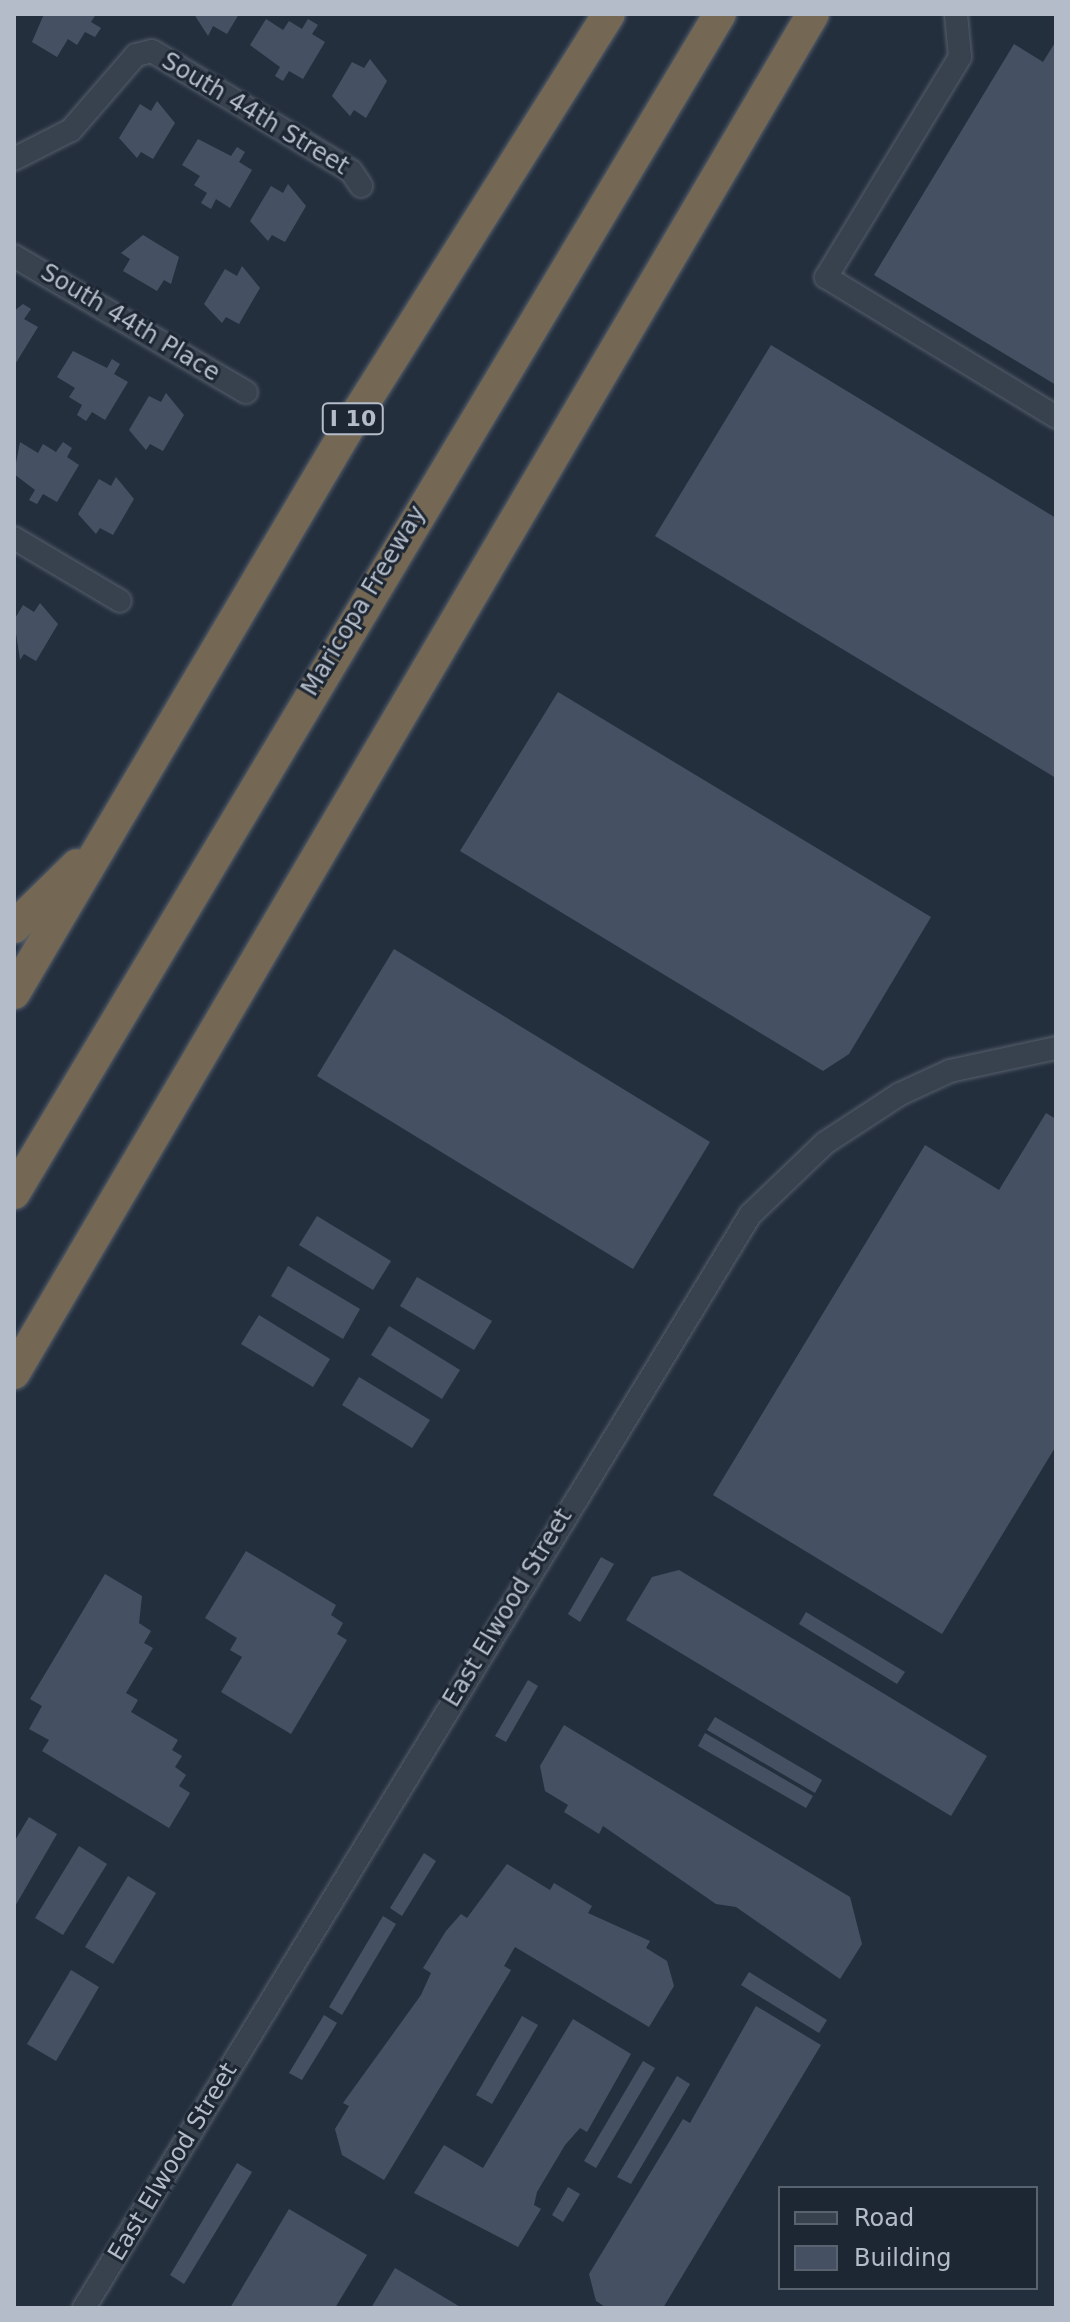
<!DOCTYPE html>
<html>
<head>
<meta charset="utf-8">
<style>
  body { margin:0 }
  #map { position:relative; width:1070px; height:2322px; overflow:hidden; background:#242f3e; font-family:"DejaVu Sans",sans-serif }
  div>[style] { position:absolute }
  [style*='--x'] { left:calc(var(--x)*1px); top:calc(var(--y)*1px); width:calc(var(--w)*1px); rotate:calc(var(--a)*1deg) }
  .building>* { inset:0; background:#455162 }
  .roads { filter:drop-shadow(0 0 2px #565f6c) drop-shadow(0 0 2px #565f6c) }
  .minor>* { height:22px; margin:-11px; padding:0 11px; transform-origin:11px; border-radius:11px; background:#38414e }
  .highway>* { height:32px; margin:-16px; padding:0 16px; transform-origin:16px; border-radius:16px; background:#746855 }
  span { translate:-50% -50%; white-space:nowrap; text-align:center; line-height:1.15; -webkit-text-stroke:6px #1d2633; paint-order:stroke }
  .shield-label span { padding:2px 6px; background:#1d2633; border:2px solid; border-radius:6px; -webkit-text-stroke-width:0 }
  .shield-label { font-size:22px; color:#b4bcc9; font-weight:700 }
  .street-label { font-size:24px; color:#b4bcc9 }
  .frame { position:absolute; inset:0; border:16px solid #b4bcc9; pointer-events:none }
  .legend { position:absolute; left:778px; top:2186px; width:260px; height:104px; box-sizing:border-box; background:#1d2633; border:2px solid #59626f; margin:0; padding:10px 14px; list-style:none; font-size:24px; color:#b4bcc9 }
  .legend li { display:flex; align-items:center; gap:16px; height:40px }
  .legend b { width:40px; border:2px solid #59626f }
</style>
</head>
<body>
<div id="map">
  <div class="building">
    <div style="clip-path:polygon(44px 14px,96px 14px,91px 22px,101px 28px,95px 37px,85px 32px,77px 45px,68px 39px,57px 57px,32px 42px)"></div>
    <div style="clip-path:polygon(194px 14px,239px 14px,227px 34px,213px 26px,208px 36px)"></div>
    <div style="clip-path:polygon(266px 19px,283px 30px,289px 21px,302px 29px,308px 19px,318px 25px,312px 34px,325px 42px,303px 79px,289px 71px,283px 81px,275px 76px,280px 67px,250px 45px)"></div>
    <div style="clip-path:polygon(1056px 41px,1056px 385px,874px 275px,1014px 44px,1043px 62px)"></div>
    <div style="clip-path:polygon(370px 59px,387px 81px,366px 118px,354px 110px,350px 116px,332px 96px,352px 62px,364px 68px)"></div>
    <div style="clip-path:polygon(157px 101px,175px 123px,153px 159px,141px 152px,137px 158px,119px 138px,140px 104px,151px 111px)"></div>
    <div style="clip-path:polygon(198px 139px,231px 156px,237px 147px,245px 152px,239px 162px,252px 170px,230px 208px,216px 199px,211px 209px,201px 203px,207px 193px,194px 185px,200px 176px,182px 165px)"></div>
    <div style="clip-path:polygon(288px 184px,306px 206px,285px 242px,272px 235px,268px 241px,250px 221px,271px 186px,283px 193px)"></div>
    <div style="clip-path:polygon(143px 235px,179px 257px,171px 284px,164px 280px,157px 291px,123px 271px,130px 259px,121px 253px)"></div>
    <div style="clip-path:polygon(242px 266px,260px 288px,239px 324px,226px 317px,222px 323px,204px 304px,225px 269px,237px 276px)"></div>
    <div style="clip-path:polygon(23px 304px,31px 309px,24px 319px,38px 327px,14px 366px,14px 311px)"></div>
    <div style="clip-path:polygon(771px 345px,1056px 518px,1056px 778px,655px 536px)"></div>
    <div style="clip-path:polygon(73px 351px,107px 368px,112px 359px,120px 364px,114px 374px,128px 382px,105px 420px,92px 412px,86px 421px,77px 415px,82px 405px,69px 397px,75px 388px,57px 377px)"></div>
    <div style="clip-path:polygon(166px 393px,184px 415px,163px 451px,150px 444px,146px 450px,129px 430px,149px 396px,161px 402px)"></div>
    <div style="clip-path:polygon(20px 442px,38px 453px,43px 444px,56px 452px,63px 442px,72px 448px,67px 457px,79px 465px,57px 502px,43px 494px,37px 504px,29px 500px,35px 490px,14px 474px)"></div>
    <div style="clip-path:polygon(116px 477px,134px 499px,113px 535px,100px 528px,96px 534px,78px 514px,99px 479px,111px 486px)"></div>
    <div style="clip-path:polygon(40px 603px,58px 624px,36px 661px,24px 654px,20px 660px,14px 620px,23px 605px,34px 612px)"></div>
    <div style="clip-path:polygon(558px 692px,931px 917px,849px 1054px,823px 1071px,460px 851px)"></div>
    <div style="clip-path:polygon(394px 949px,710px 1142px,633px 1269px,317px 1076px)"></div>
    <div style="clip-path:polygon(1046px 1113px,1056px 1119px,1056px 1446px,942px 1634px,713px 1495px,925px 1145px,999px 1190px)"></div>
    <div style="clip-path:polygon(317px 1216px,391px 1261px,373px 1290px,299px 1245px)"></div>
    <div style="clip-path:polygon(288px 1266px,360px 1309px,343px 1339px,271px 1296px)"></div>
    <div style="clip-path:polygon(417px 1277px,492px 1321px,474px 1350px,400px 1306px)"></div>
    <div style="clip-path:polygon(259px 1315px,330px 1359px,313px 1387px,241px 1344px)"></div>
    <div style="clip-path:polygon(389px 1326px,460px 1370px,442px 1399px,371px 1355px)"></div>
    <div style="clip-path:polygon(359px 1377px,430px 1420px,412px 1448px,342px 1405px)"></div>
    <div style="clip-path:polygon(246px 1551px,336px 1605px,331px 1615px,343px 1623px,337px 1634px,347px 1640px,291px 1734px,221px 1692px,242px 1657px,230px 1650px,237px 1638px,205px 1618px)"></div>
    <div style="clip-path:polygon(601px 1557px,614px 1564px,580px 1622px,568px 1614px)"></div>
    <div style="clip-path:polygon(679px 1570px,987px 1756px,951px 1816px,626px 1620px,652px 1577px)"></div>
    <div style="clip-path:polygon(105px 1574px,142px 1596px,139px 1623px,151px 1631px,144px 1643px,153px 1648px,126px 1693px,138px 1700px,131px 1712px,178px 1740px,172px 1750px,182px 1756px,175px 1767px,186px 1775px,179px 1786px,190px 1793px,169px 1828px,42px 1751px,49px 1740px,29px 1729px,42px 1706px,30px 1699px)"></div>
    <div style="clip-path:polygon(806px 1612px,905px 1672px,897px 1684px,799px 1624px)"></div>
    <div style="clip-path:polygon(528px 1680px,538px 1686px,506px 1742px,495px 1736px)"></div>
    <div style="clip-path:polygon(715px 1717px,822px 1780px,815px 1793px,707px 1730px)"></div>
    <div style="clip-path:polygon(564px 1725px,850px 1897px,862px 1944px,840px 1979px,736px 1907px,716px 1904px,603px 1826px,599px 1834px,564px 1812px,568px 1805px,545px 1791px,540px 1766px)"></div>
    <div style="clip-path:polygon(705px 1733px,813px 1796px,806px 1808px,698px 1746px)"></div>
    <div style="clip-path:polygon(29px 1817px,57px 1834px,14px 1908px,14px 1842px)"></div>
    <div style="clip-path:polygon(79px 1846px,107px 1864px,63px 1935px,35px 1918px)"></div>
    <div style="clip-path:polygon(424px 1853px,436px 1861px,402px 1916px,390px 1908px)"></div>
    <div style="clip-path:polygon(507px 1864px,550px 1890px,554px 1883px,592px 1906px,588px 1913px,650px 1941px,646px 1948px,667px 1961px,674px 1986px,649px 2027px,515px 1947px,504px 1966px,511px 1970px,384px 2180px,342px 2155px,335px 2129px,349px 2106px,343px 2103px,421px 1995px,431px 1973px,423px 1968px,446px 1931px,461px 1914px,467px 1918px)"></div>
    <div style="clip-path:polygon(128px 1876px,156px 1893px,113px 1964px,85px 1947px)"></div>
    <div style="clip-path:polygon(383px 1916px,396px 1924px,342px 2015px,329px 2007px)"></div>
    <div style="clip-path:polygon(71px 1970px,99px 1987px,56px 2061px,27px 2044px)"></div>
    <div style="clip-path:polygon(749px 1972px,827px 2020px,819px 2033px,741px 1985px)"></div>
    <div style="clip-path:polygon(756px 2006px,821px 2045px,663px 2308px,607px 2308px,596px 2301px,589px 2274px,683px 2119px,690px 2123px)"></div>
    <div style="clip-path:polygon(324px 2015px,337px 2023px,302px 2080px,289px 2073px)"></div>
    <div style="clip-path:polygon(522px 2016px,538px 2025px,492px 2104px,476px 2095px)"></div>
    <div style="clip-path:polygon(573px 2019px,631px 2054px,587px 2132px,580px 2128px,565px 2145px,537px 2192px,534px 2205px,541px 2209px,518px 2247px,414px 2193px,444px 2145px,483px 2168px)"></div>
    <div style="clip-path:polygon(643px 2061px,655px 2068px,596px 2168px,584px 2161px)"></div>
    <div style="clip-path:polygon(677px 2076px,690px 2084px,631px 2184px,617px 2177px)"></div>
    <div style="clip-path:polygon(237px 2163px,252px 2172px,184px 2284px,170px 2275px)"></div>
    <div style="clip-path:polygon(568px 2187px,580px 2194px,563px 2222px,552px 2215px)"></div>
    <div style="clip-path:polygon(289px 2209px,367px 2255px,335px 2308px,230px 2308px)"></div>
    <div style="clip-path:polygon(395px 2268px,462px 2308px,371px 2308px)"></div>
  </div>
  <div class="roads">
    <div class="minor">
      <div style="--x:956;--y:14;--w:43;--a:84.7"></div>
      <div style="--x:960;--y:57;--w:258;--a:121.3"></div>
      <div style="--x:826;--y:277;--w:269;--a:31.3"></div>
      <div style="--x:14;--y:159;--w:64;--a:-27"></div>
      <div style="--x:71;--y:130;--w:99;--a:-49.1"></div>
      <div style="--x:136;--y:55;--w:16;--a:-14"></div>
      <div style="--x:152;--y:51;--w:232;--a:31.1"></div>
      <div style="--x:351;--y:171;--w:18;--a:56"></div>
      <div style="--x:14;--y:256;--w:269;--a:30.4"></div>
      <div style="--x:14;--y:538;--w:123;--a:30.7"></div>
      <div style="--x:84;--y:2308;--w:1280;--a:-58.64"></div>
      <div style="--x:750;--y:1215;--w:104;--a:-43.8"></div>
      <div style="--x:825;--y:1143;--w:90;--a:-33.2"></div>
      <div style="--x:900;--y:1094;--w:55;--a:-24.7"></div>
      <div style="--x:950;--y:1071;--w:108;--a:-12.2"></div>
    </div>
    <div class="highway">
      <div style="--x:14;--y:927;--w:88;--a:-44.5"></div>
      <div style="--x:14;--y:993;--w:651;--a:-59.41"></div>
      <div style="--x:345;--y:433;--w:495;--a:-57.8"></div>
      <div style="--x:14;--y:1193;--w:1374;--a:-59.09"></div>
      <div style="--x:14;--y:1373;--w:1576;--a:-59.55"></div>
    </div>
  </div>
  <div class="shield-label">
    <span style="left:353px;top:419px">I 10</span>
  </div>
  <div class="street-label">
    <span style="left:255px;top:114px;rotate:31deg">South 44th Street</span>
    <span style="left:130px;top:323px;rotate:31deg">South 44th Place</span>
    <span style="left:364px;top:601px;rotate:-59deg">Maricopa Freeway</span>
    <span style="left:508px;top:1608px;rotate:-59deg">East Elwood Street</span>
    <span style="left:173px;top:2162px;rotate:-59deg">East Elwood Street</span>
  </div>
  <div class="frame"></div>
  <ul class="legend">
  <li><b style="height:10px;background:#38414e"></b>Road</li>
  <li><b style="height:22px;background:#455162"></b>Building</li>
  </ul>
</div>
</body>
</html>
